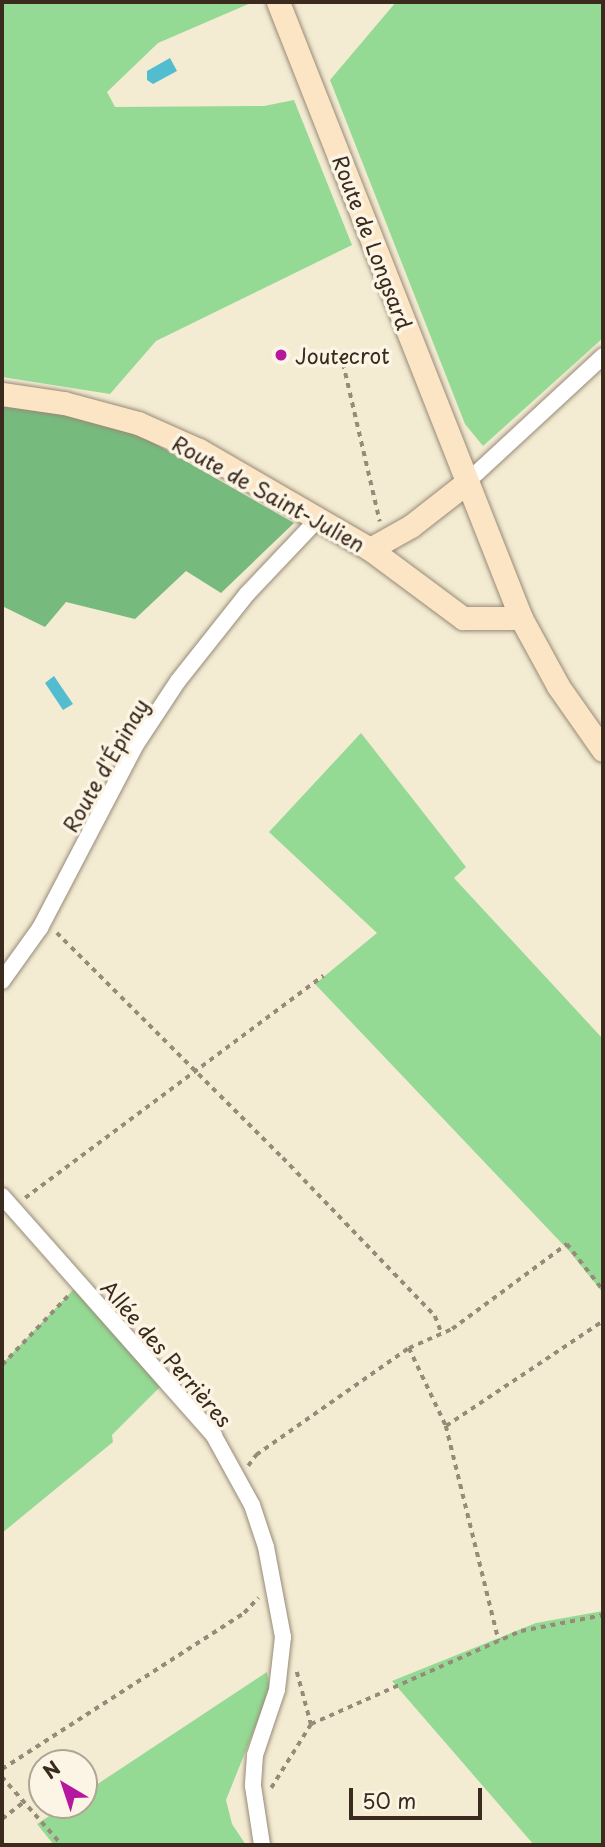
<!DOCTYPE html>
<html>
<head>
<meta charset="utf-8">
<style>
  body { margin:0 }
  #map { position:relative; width:605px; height:1847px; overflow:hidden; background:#f3ebd2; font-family:"Playpen Sans",sans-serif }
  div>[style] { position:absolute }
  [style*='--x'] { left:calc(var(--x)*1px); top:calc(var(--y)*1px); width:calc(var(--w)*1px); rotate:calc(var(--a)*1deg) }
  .green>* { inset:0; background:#94da94 }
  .forest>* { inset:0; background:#77ba7e }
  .water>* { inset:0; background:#53bdd0 }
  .path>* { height:3.5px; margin-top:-1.75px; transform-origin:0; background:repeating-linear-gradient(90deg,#978a78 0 5px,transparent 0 10px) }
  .roads { filter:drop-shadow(0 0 2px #978a78) drop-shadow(0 0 2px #978a78) }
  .minor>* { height:16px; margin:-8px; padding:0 8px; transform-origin:8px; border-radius:8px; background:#fff }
  .secondary>* { height:23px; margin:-11.5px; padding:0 11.5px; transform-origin:11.5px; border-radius:11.5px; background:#fce5c4 }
  .dots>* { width:19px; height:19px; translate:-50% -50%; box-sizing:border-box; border:4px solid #fcf5e5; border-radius:50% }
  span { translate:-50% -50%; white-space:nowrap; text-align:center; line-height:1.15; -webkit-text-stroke:7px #fcf5e5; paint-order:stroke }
  .street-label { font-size:21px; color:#3b2a1e }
  .poi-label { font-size:21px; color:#3b2a1e }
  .left { translate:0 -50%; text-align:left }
  .frame { position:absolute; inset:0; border:4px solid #3b2a1e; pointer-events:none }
  .north { position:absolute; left:28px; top:1749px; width:70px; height:70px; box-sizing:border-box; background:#fcf5e5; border:2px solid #afa495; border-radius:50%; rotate:321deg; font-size:19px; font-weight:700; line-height:28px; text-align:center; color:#3b2a1e }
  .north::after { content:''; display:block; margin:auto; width:24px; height:32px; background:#b5179e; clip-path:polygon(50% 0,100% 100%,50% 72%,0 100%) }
  .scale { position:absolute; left:349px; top:1788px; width:133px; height:32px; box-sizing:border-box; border:4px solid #3b2a1e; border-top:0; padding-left:9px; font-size:21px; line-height:24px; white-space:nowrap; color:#3b2a1e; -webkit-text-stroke:5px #fcf5e5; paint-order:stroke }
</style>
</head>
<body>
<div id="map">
  <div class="green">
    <div style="clip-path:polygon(2px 2px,253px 2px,158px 43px,107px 92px,115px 107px,264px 106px,294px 100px,352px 245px,156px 341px,110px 394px,2px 377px)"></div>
    <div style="clip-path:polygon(396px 2px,603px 2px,603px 338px,483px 446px,465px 424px,330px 80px)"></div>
    <div style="clip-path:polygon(361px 733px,466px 867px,454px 878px,603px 1039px,603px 1293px,570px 1252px,315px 984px,377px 933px,269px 832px)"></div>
    <div style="clip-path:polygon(75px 1288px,160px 1387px,112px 1435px,113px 1442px,2px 1533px,2px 1364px)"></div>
    <div style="clip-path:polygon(603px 1611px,603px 1845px,534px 1845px,392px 1681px,536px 1623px)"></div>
    <div style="clip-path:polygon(267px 1672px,270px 1690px,226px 1800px,232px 1824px,246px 1845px,54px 1845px,37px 1824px,66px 1805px,84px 1805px,84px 1793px)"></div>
  </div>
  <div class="forest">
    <div style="clip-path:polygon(2px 404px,61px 412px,131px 430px,294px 523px,221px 593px,186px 571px,135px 619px,66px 602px,45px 627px,2px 606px)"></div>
  </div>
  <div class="water">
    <div style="clip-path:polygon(170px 58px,177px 71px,153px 84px,147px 80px,147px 71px)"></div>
    <div style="clip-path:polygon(54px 676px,73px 704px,63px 710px,45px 683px)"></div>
  </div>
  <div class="path">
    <div style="--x:341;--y:354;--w:172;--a:76.9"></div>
    <div style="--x:57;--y:933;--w:319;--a:44.9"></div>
    <div style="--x:283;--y:1158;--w:219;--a:46.1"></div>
    <div style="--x:435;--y:1316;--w:19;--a:69"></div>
    <div style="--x:25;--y:1198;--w:372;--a:-36.7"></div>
    <div style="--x:409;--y:1348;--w:86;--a:64.6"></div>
    <div style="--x:446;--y:1426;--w:221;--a:76.2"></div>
    <div style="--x:2;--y:1365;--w:95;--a:-46.3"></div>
    <div style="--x:446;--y:1426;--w:189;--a:-33.8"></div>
    <div style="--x:248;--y:1466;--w:14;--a:-54"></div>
    <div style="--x:256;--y:1455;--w:187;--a:-35"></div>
    <div style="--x:409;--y:1348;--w:47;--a:-23.8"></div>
    <div style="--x:452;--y:1329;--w:143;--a:-36.5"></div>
    <div style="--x:567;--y:1244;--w:58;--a:52"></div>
    <div style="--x:297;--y:1672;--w:54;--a:74.9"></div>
    <div style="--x:2;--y:1769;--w:288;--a:-32.8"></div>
    <div style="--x:244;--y:1613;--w:21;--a:-47"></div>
    <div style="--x:2;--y:1777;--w:91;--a:48.6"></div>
    <div style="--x:271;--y:1788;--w:75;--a:-58"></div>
    <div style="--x:311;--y:1724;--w:230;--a:-23.9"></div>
    <div style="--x:521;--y:1631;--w:84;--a:-11"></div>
    <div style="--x:2;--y:1819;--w:29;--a:-38"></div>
  </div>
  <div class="roads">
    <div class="minor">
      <div style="--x:466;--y:483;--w:187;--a:-42.8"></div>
      <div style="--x:2;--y:981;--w:65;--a:-54.4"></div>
      <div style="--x:40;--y:928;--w:205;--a:-62.4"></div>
      <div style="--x:135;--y:746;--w:78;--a:-56.5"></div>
      <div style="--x:178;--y:681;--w:111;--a:-51.6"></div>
      <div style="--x:247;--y:594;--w:103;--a:-46.6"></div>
      <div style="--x:2;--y:1196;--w:320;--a:48.5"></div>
      <div style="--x:214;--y:1436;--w:79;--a:61.2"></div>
      <div style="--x:252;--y:1505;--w:44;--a:71.6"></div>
      <div style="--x:266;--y:1547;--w:92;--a:79.3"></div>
      <div style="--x:283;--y:1637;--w:53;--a:96.5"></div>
      <div style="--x:277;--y:1690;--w:69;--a:108.7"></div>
      <div style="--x:255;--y:1755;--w:31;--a:94"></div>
      <div style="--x:253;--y:1786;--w:60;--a:81.3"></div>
    </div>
    <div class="secondary">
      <div style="--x:278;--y:2;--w:662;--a:68.47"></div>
      <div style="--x:521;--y:618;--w:77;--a:61.4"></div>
      <div style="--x:558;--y:686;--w:78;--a:54.9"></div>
      <div style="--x:2;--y:394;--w:63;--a:8.3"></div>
      <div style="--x:64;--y:403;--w:77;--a:15.1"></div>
      <div style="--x:138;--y:423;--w:67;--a:23.9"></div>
      <div style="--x:199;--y:450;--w:198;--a:30.1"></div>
      <div style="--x:370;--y:549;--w:116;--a:36.6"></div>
      <div style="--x:463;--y:618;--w:58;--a:0"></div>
      <div style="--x:370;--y:549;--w:47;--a:-29.3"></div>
      <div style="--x:411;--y:526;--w:70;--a:-38"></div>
    </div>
  </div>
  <div class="dots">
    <div style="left:281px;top:355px;background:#b5179e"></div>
  </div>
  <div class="street-label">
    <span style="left:373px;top:242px;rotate:69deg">Route de Longsard</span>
    <span style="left:269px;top:493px;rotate:29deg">Route de Saint-Julien</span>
    <span style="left:105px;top:765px;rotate:-60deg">Route d'Épinay</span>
    <span style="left:167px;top:1353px;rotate:49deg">Allée des Perrières</span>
  </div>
  <div class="poi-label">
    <span class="left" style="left:295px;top:355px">Joutecrot</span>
  </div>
  <div class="frame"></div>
  <div class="north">N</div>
  <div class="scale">50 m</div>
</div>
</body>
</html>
